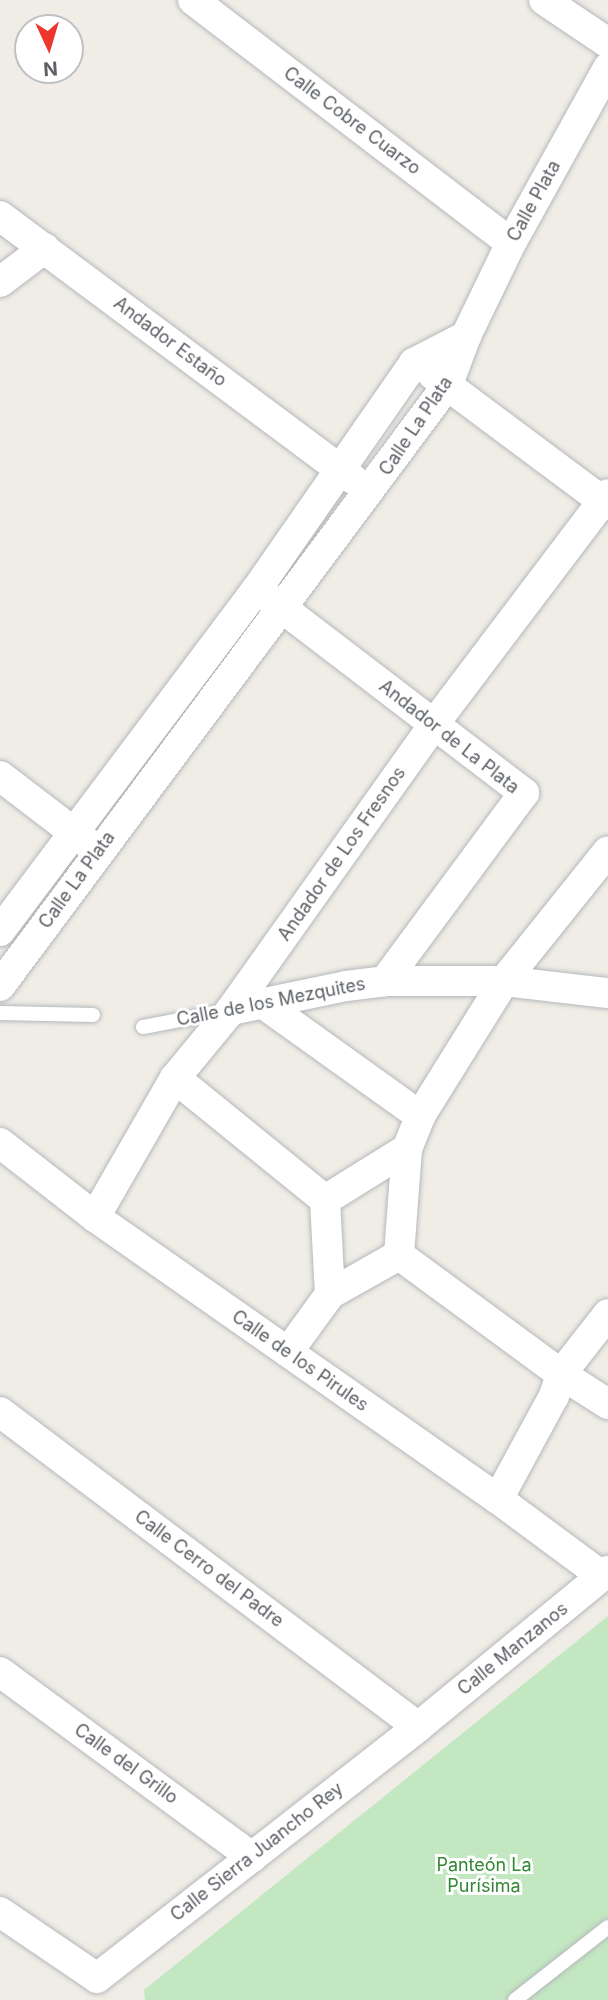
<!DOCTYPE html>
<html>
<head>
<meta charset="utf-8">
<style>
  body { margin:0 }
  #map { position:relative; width:608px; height:2000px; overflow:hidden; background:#efede5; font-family:Inter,sans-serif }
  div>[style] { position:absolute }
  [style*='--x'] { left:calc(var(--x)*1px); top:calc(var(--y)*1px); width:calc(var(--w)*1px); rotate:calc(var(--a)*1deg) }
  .green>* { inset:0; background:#c3e7c1 }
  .roads { filter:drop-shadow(0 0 2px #b5b8bc) drop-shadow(0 0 2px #b5b8bc) }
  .lane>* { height:14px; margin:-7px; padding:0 7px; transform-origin:7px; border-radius:7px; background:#fff }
  .street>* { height:30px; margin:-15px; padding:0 15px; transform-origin:15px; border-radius:15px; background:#fff }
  span { translate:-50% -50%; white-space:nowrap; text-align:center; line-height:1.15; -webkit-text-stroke:6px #fff; paint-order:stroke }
  .street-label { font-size:18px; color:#5d6166 }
  .park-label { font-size:18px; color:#338634 }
  .north { position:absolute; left:14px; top:14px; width:70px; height:70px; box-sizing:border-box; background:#fff; border:2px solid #bec0c2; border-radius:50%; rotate:176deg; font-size:19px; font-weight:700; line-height:28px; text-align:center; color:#5d6166 }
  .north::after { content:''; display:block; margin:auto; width:24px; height:32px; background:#ec362e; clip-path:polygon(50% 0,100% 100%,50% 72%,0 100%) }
</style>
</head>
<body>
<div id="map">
  <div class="green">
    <div style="clip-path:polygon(608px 1616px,608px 2000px,145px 2000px,144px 1990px)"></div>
  </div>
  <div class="roads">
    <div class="lane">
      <div style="--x:0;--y:1013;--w:93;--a:1.2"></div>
      <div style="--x:143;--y:1027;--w:86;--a:-10.8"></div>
      <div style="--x:515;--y:2000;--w:118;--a:-38.1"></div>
    </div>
    <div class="street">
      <div style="--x:193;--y:0;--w:400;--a:37.4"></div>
      <div style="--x:544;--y:0;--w:77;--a:33.9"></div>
      <div style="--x:0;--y:216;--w:440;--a:36.7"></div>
      <div style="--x:0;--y:282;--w:56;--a:-37.1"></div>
      <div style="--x:432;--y:374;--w:219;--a:36.7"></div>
      <div style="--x:265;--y:595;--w:326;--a:37.4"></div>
      <div style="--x:524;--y:793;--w:234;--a:126.5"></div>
      <div style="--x:0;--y:776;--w:112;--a:37.4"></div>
      <div style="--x:0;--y:931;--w:428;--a:-53.1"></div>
      <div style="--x:257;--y:589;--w:275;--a:-55.2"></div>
      <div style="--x:414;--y:363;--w:59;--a:-27.4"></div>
      <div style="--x:0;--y:986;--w:750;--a:-53.34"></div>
      <div style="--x:448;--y:384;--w:51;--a:-69.4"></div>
      <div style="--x:466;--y:336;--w:103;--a:-64.2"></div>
      <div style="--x:511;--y:243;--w:200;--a:-61"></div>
      <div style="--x:261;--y:1002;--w:196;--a:35.6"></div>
      <div style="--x:231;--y:1010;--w:117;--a:-11.8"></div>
      <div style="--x:346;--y:986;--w:39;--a:-7"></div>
      <div style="--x:385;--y:981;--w:119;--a:0"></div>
      <div style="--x:504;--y:981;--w:105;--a:6.6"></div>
      <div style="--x:175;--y:1078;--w:193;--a:39.1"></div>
      <div style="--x:325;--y:1200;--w:97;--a:-31.9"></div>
      <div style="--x:0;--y:1143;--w:120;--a:37.9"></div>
      <div style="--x:95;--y:1217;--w:492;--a:35"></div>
      <div style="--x:498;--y:1499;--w:129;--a:36.5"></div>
      <div style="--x:325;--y:1200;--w:94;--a:87"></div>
      <div style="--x:95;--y:1217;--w:160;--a:-60.1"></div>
      <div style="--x:175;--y:1078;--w:88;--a:-50.5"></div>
      <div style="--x:231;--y:1010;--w:351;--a:-54.6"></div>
      <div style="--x:434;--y:724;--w:288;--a:-52.9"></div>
      <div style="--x:399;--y:1255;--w:201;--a:36.3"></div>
      <div style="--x:561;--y:1374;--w:56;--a:32.6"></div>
      <div style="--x:288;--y:1352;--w:72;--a:-54.1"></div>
      <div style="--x:330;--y:1294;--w:79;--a:-29.5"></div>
      <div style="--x:399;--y:1255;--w:106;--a:-85.7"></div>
      <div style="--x:407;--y:1149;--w:35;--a:-68"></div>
      <div style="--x:420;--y:1116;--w:159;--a:-58.1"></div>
      <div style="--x:504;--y:981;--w:166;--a:-51.3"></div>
      <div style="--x:0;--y:1412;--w:523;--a:37"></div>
      <div style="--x:498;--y:1499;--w:117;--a:-61.5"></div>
      <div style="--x:554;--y:1396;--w:23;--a:-72"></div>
      <div style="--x:561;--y:1374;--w:76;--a:-51.9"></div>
      <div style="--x:0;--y:1672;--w:313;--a:36.3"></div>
      <div style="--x:0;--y:1912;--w:117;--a:34.2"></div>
      <div style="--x:97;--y:1978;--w:407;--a:-38"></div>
      <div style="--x:418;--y:1727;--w:246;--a:-39.4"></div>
    </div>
  </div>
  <div class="street-label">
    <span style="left:352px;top:121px;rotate:37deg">Calle Cobre Cuarzo</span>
    <span style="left:534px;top:201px;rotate:-61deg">Calle Plata</span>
    <span style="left:170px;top:342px;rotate:37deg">Andador Estaño</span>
    <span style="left:416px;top:426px;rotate:-56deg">Calle La Plata</span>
    <span style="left:449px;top:737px;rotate:38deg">Andador de La Plata</span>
    <span style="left:342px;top:854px;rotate:-55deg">Andador de Los Fresnos</span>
    <span style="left:77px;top:880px;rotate:-54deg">Calle La Plata</span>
    <span style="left:271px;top:1002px;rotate:-11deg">Calle de los Mezquites</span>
    <span style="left:300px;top:1361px;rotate:35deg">Calle de los Pirules</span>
    <span style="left:209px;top:1569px;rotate:37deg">Calle Cerro del Padre</span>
    <span style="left:513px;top:1649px;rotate:-39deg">Calle Manzanos</span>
    <span style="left:126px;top:1764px;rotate:36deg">Calle del Grillo</span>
    <span style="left:257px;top:1852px;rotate:-38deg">Calle Sierra Juancho Rey</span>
  </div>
  <div class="park-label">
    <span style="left:484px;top:1876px">Panteón La<br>Purísima</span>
  </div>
  <div class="north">N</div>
</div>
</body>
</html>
